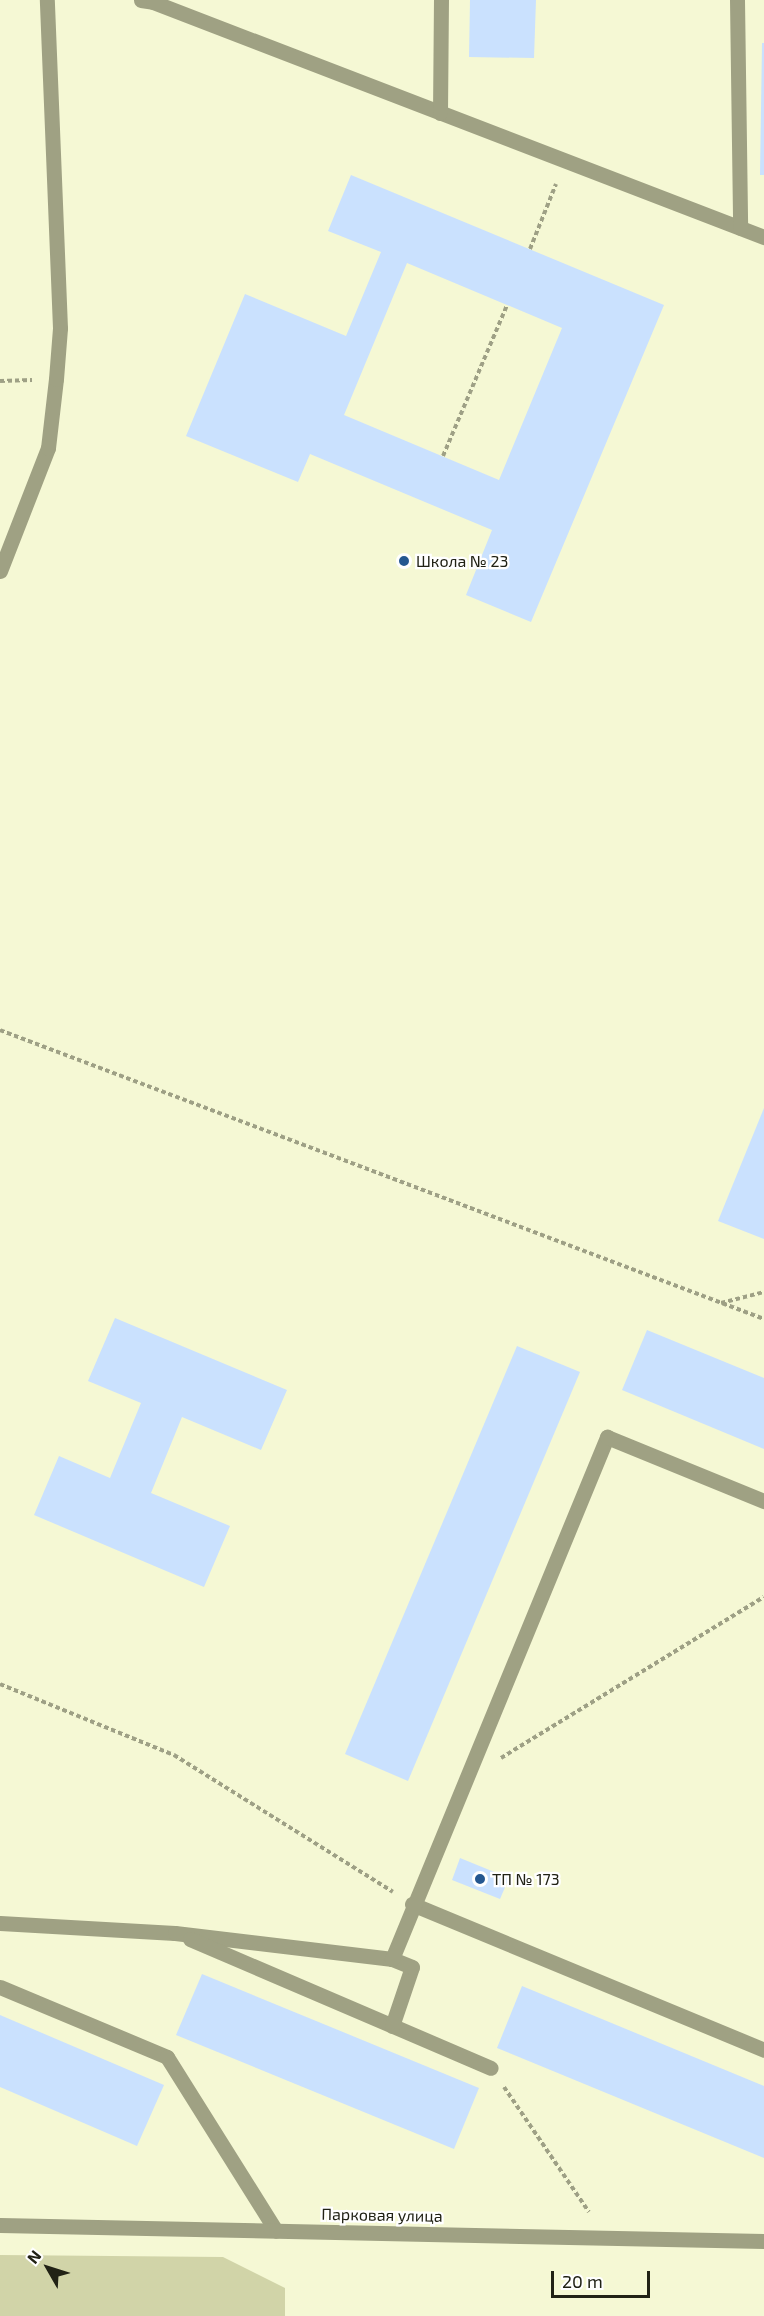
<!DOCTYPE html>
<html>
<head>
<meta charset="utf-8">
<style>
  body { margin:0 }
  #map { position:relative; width:764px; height:2316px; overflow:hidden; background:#f5f8d4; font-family:"Exo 2",sans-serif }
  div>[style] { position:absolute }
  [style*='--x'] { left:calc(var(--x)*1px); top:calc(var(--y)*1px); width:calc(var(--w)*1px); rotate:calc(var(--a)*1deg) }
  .green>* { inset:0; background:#d1d4a8 }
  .building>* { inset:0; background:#cae1fe }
  .path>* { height:4px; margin-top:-2px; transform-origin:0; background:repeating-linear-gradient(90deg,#9ea085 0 4.5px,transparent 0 7.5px) }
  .service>* { height:15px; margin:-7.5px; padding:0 7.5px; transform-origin:7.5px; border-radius:7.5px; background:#9fa183 }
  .minor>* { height:15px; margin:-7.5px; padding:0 7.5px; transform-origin:7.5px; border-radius:7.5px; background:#9fa183 }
  .dots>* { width:16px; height:16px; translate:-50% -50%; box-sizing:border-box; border:3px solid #fff; border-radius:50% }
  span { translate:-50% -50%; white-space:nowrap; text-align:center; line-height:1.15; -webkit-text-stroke:4.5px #fff; paint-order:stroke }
  .poi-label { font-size:16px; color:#212215 }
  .left { translate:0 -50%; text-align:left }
  .street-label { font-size:16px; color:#212215 }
  .north { position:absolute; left:18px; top:2238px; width:60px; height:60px; -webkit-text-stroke:4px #fff; paint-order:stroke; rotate:309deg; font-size:16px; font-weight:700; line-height:24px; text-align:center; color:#212215 }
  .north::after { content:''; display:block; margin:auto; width:21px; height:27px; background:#212215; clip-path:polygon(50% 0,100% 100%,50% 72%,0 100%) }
  .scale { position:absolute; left:551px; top:2271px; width:99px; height:27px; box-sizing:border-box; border:3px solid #212215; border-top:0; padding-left:8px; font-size:18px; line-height:21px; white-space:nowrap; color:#212215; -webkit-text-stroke:4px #fff; paint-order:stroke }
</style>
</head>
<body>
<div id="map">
  <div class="green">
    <div style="clip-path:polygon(0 2255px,223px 2257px,285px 2288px,285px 2316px,0 2316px)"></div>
  </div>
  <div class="building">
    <div style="clip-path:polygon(470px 0,536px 0,534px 58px,469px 57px)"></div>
    <div style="clip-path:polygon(762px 43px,764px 43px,764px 175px,760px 175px)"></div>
    <div style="clip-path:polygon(evenodd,351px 175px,664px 305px,531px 622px,466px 595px,492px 530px,310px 454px,298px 482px,186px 436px,245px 294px,346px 336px,381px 252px,328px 231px,351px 175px,407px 263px,562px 328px,499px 480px,344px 415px,407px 263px)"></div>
    <div style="clip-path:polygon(764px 1108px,764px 1239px,718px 1221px)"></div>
    <div style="clip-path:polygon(115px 1318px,287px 1390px,261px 1450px,182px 1417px,151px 1493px,230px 1526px,204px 1587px,34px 1515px,59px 1456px,110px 1478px,141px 1403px,88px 1381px)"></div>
    <div style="clip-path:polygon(647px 1330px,764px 1378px,764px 1449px,622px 1390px)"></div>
    <div style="clip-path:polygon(517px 1346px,580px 1372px,408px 1781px,345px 1754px)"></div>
    <div style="clip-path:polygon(460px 1858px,509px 1878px,500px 1899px,452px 1880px)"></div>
    <div style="clip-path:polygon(202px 1974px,479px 2088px,454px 2149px,176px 2035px)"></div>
    <div style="clip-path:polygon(522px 1986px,764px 2086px,764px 2158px,497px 2048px)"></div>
    <div style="clip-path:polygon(0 2015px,164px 2085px,137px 2146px,0 2087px)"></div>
  </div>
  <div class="path">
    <div style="--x:530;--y:249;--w:70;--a:-68.2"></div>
    <div style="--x:0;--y:381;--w:32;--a:-2"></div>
    <div style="--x:443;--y:456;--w:164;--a:-67"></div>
    <div style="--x:0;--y:1030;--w:817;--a:20.72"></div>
    <div style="--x:721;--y:1303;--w:44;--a:-14.3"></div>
    <div style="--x:0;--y:1684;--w:188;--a:22.2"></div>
    <div style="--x:174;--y:1755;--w:258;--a:32"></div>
    <div style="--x:501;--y:1758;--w:308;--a:-31.5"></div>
    <div style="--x:504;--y:2087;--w:151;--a:55.8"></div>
  </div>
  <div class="service">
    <div style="--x:141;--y:0;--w:12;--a:9"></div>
    <div style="--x:153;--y:2;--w:655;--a:21.04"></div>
    <div style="--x:737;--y:0;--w:228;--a:89.2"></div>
    <div style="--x:440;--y:113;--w:113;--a:-89.5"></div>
    <div style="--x:0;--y:571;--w:132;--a:-68.7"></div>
    <div style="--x:48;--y:448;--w:69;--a:-83.4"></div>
    <div style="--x:56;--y:379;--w:51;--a:-85.5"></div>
    <div style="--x:60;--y:328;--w:328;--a:-92.3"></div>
    <div style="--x:412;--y:1904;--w:381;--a:22.5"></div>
    <div style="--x:0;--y:1923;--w:175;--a:3.3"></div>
    <div style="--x:175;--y:1933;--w:219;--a:6.8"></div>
    <div style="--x:190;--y:1939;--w:327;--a:23.2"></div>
    <div style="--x:0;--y:1987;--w:181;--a:22.7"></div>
    <div style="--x:167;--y:2057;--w:205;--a:57.9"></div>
    <div style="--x:392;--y:2026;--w:62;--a:-71.3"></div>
    <div style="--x:412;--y:1967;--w:22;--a:-158"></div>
    <div style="--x:392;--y:1959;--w:565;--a:-67.61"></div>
    <div style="--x:607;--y:1437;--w:170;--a:22.2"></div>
  </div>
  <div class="minor">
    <div style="--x:0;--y:2225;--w:764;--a:1.2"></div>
  </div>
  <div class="dots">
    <div style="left:404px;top:561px;background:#245790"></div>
    <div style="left:480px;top:1879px;background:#245790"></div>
  </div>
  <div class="poi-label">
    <span class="left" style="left:416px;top:561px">Школа № 23</span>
    <span class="left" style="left:492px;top:1879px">ТП № 173</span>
  </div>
  <div class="street-label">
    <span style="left:382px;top:2215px;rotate:1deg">Парковая улица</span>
  </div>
  <div class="north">N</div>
  <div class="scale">20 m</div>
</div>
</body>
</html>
